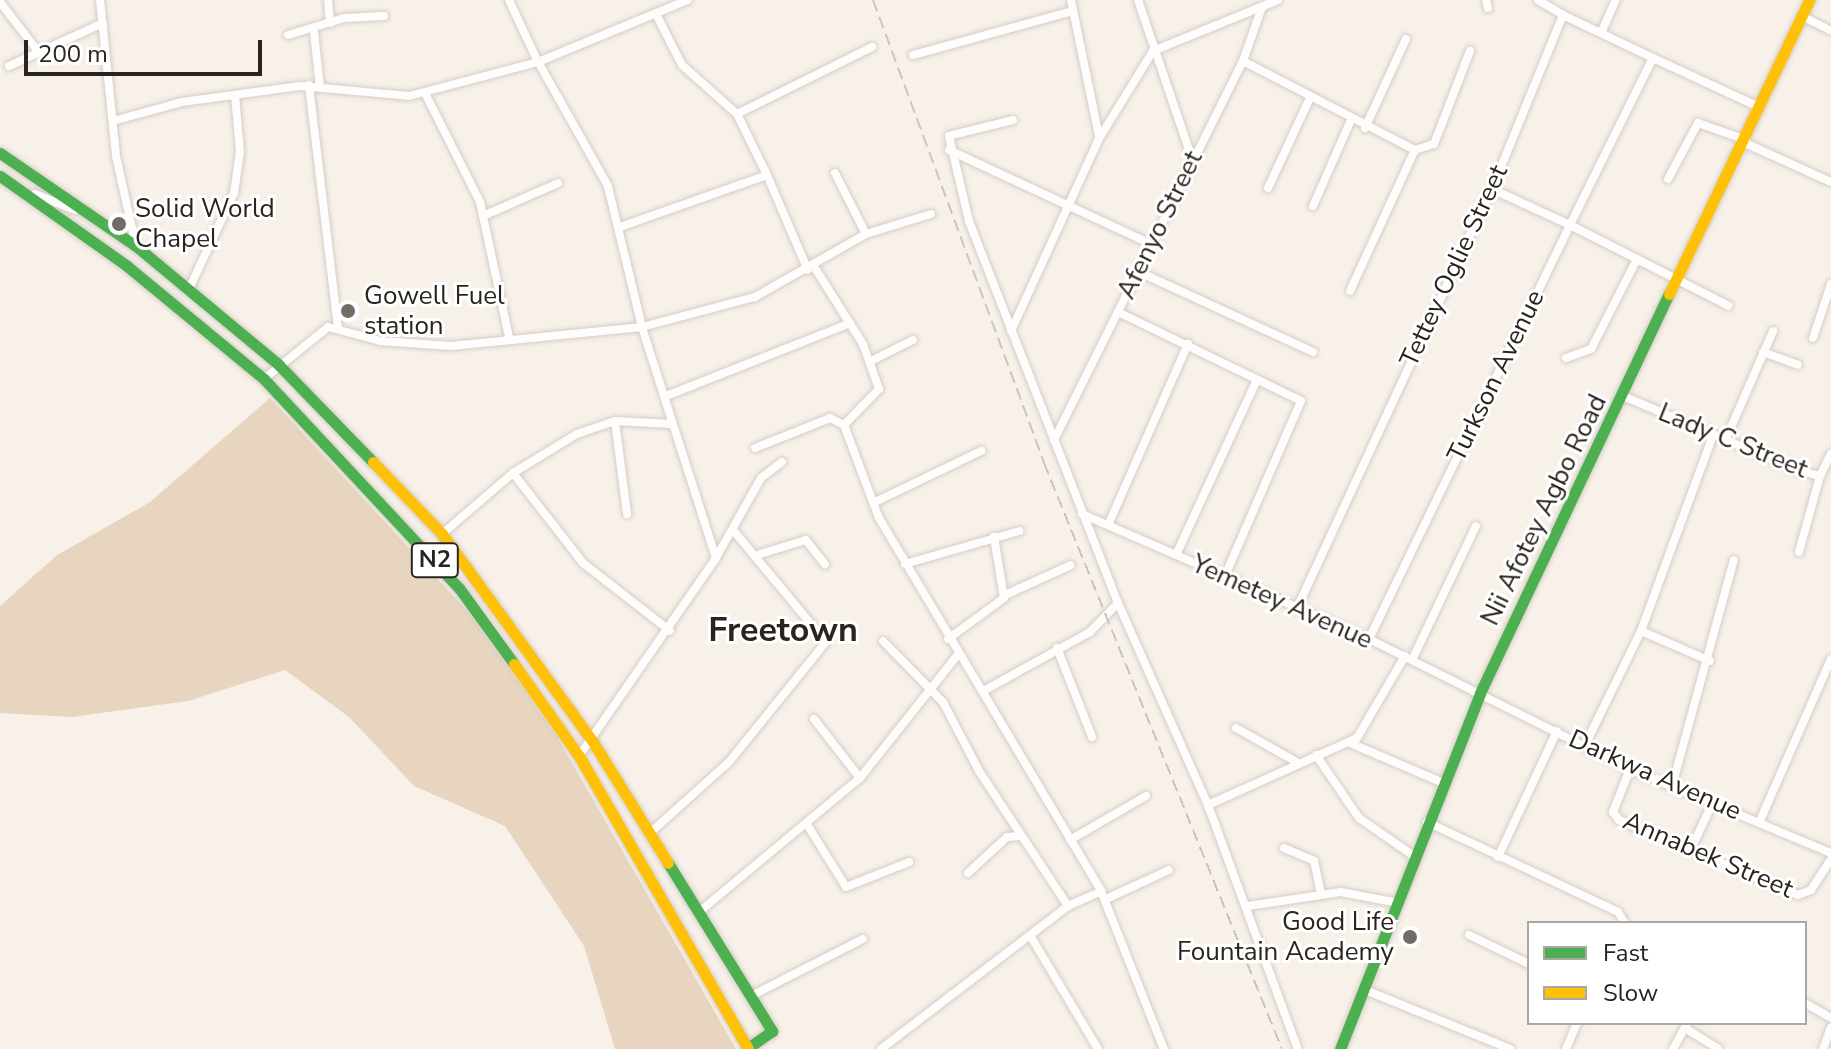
<!DOCTYPE html>
<html>
<head>
<meta charset="utf-8">
<style>
  body { margin:0 }
  #map { position:relative; width:1831px; height:1049px; overflow:hidden; background:#f8f1e9; font-family:"Nunito Sans",sans-serif }
  div>[style] { position:absolute }
  [style*='--x'] { left:calc(var(--x)*1px); top:calc(var(--y)*1px); width:calc(var(--w)*1px); rotate:calc(var(--a)*1deg) }
  .green>* { inset:0; background:#e7d5bf }
  .roads { filter:drop-shadow(0 0 2px #d4cdc6) drop-shadow(0 0 2px #d4cdc6) }
  .street>* { height:8px; margin:-4px; padding:0 4px; transform-origin:4px; border-radius:4px; background:#fefdfc }
  .fast>* { height:11px; margin:-5.5px; padding:0 5.5px; transform-origin:5.5px; border-radius:5.5px; background:#4caf50 }
  .slow>* { height:11px; margin:-5.5px; padding:0 5.5px; transform-origin:5.5px; border-radius:5.5px; background:#ffc107 }
  .rail>* { height:2px; margin-top:-1px; transform-origin:0; background:repeating-linear-gradient(90deg,#c8c6c4 0 12px,transparent 0 18px) }
  .dots>* { width:22px; height:22px; translate:-50% -50%; box-sizing:border-box; border:4px solid #fff; border-radius:50% }
  span { translate:-50% -50%; white-space:nowrap; text-align:center; line-height:1.15; -webkit-text-stroke:6px #fff; paint-order:stroke }
  .shield-label span { padding:2px 6px; background:#fff; border:2px solid; border-radius:6px; -webkit-text-stroke-width:0 }
  .shield-label { font-size:24px; color:#2a241e; font-weight:700 }
  .poi-label { font-size:26px; color:#2a241e }
  .left { translate:0 -50%; text-align:left }
  .right { translate:-100% -50%; text-align:right }
  .street-label { font-size:26px; color:#2a241e }
  .district-label { font-size:34px; color:#2a241e; font-weight:700 }
  .legend { position:absolute; left:1527px; top:921px; width:280px; height:104px; box-sizing:border-box; background:#fff; border:2px solid #aaa7a5; margin:0; padding:10px 14px; list-style:none; font-size:24px; color:#2a241e }
  .legend li { display:flex; align-items:center; gap:16px; height:40px }
  .legend b { width:40px; border:2px solid #aaa7a5 }
  .scale { position:absolute; left:24px; top:40px; width:238px; height:36px; box-sizing:border-box; border:4px solid #2a241e; border-top:0; padding-left:10px; font-size:24px; line-height:28px; white-space:nowrap; color:#2a241e; -webkit-text-stroke:6px #fff; paint-order:stroke }
</style>
</head>
<body>
<div id="map">
  <div class="green">
    <div style="clip-path:polygon(270px 398px,472px 616px,556px 735px,736px 1049px,615px 1049px,584px 946px,505px 826px,414px 786px,349px 717px,285px 670px,188px 701px,72px 717px,0 713px,0 606px,57px 555px,150px 502px)"></div>
  </div>
  <div class="roads">
    <div class="street">
      <div style="--x:100;--y:0;--w:157;--a:84.1"></div>
      <div style="--x:116;--y:156;--w:92;--a:77.5"></div>
      <div style="--x:328;--y:0;--w:23;--a:85"></div>
      <div style="--x:1071;--y:0;--w:139;--a:78.4"></div>
      <div style="--x:1138;--y:0;--w:168;--a:71.2"></div>
      <div style="--x:1486;--y:0;--w:8;--a:76"></div>
      <div style="--x:1538;--y:0;--w:29;--a:31"></div>
      <div style="--x:0;--y:2;--w:61;--a:52.4"></div>
      <div style="--x:656;--y:14;--w:57;--a:63"></div>
      <div style="--x:682;--y:65;--w:74;--a:41.7"></div>
      <div style="--x:737;--y:114;--w:68;--a:63.8"></div>
      <div style="--x:1802;--y:16;--w:33;--a:27"></div>
      <div style="--x:314;--y:32;--w:55;--a:83.8"></div>
      <div style="--x:1601;--y:33;--w:36;--a:-66"></div>
      <div style="--x:288;--y:35;--w:59;--a:-16.9"></div>
      <div style="--x:344;--y:18;--w:40;--a:-2.9"></div>
      <div style="--x:1153;--y:51;--w:135;--a:-22.2"></div>
      <div style="--x:913;--y:55;--w:166;--a:-15.4"></div>
      <div style="--x:1243;--y:61;--w:194;--a:27.4"></div>
      <div style="--x:1415;--y:150;--w:20;--a:-18"></div>
      <div style="--x:1434;--y:144;--w:100;--a:-68.8"></div>
      <div style="--x:9;--y:66;--w:103;--a:-24.6"></div>
      <div style="--x:309;--y:85;--w:245;--a:83.2"></div>
      <div style="--x:425;--y:93;--w:122;--a:63.2"></div>
      <div style="--x:480;--y:202;--w:138;--a:77.9"></div>
      <div style="--x:737;--y:114;--w:151;--a:-26.4"></div>
      <div style="--x:1013;--y:120;--w:66;--a:166"></div>
      <div style="--x:949;--y:136;--w:87;--a:76.8"></div>
      <div style="--x:969;--y:221;--w:410;--a:68.7"></div>
      <div style="--x:1118;--y:603;--w:221;--a:66"></div>
      <div style="--x:1208;--y:805;--w:260;--a:69.8"></div>
      <div style="--x:113;--y:121;--w:72;--a:-15.4"></div>
      <div style="--x:182;--y:102;--w:119;--a:-7.7"></div>
      <div style="--x:300;--y:86;--w:109;--a:5.2"></div>
      <div style="--x:409;--y:96;--w:133;--a:-14.8"></div>
      <div style="--x:538;--y:62;--w:68;--a:-115.1"></div>
      <div style="--x:1365;--y:128;--w:98;--a:-65.3"></div>
      <div style="--x:1745;--y:143;--w:94;--a:24.4"></div>
      <div style="--x:949;--y:150;--w:223;--a:25"></div>
      <div style="--x:835;--y:173;--w:68;--a:63.1"></div>
      <div style="--x:1668;--y:179;--w:64;--a:-61.8"></div>
      <div style="--x:1698;--y:123;--w:51;--a:19.5"></div>
      <div style="--x:1268;--y:188;--w:99;--a:-65"></div>
      <div style="--x:1492;--y:189;--w:86;--a:24.8"></div>
      <div style="--x:1570;--y:225;--w:186;--a:-63.6"></div>
      <div style="--x:1653;--y:58;--w:117;--a:24.8"></div>
      <div style="--x:35;--y:194;--w:43;--a:21.8"></div>
      <div style="--x:1313;--y:206;--w:92;--a:-66.2"></div>
      <div style="--x:483;--y:216;--w:82;--a:-23.7"></div>
      <div style="--x:620;--y:227;--w:156;--a:-19.5"></div>
      <div style="--x:767;--y:175;--w:103;--a:66.7"></div>
      <div style="--x:813;--y:265;--w:93;--a:57.7"></div>
      <div style="--x:863;--y:344;--w:48;--a:70.4"></div>
      <div style="--x:879;--y:389;--w:50;--a:134.2"></div>
      <div style="--x:844;--y:425;--w:99;--a:69.4"></div>
      <div style="--x:879;--y:518;--w:434;--a:59.2"></div>
      <div style="--x:1137;--y:271;--w:194;--a:24.7"></div>
      <div style="--x:189;--y:289;--w:106;--a:-64.9"></div>
      <div style="--x:234;--y:193;--w:41;--a:-81.7"></div>
      <div style="--x:240;--y:152;--w:57;--a:-95"></div>
      <div style="--x:1350;--y:291;--w:155;--a:-65.3"></div>
      <div style="--x:1118;--y:312;--w:203;--a:25.9"></div>
      <div style="--x:1301;--y:401;--w:193;--a:113.5"></div>
      <div style="--x:1011;--y:331;--w:213;--a:-65.4"></div>
      <div style="--x:1100;--y:137;--w:101;--a:-58.4"></div>
      <div style="--x:1813;--y:338;--w:57;--a:-71.6"></div>
      <div style="--x:1763;--y:352;--w:37;--a:20"></div>
      <div style="--x:1566;--y:358;--w:27;--a:-20"></div>
      <div style="--x:1591;--y:349;--w:101;--a:-62.9"></div>
      <div style="--x:871;--y:361;--w:47;--a:-26.6"></div>
      <div style="--x:264;--y:379;--w:82;--a:-39.1"></div>
      <div style="--x:328;--y:327;--w:55;--a:14.8"></div>
      <div style="--x:381;--y:341;--w:70;--a:4.1"></div>
      <div style="--x:451;--y:346;--w:192;--a:-5.7"></div>
      <div style="--x:642;--y:327;--w:145;--a:-103.6"></div>
      <div style="--x:608;--y:186;--w:142;--a:-119.4"></div>
      <div style="--x:538;--y:62;--w:162;--a:-22.5"></div>
      <div style="--x:666;--y:396;--w:198;--a:-21.6"></div>
      <div style="--x:1623;--y:396;--w:191;--a:23.1"></div>
      <div style="--x:1799;--y:471;--w:22;--a:13"></div>
      <div style="--x:1820;--y:476;--w:25;--a:-64"></div>
      <div style="--x:615;--y:421;--w:94;--a:82.6"></div>
      <div style="--x:1054;--y:440;--w:424;--a:-63.5"></div>
      <div style="--x:1243;--y:61;--w:57;--a:-70.6"></div>
      <div style="--x:1725;--y:441;--w:120;--a:-66.4"></div>
      <div style="--x:755;--y:448;--w:81;--a:-21.8"></div>
      <div style="--x:830;--y:418;--w:16;--a:27"></div>
      <div style="--x:782;--y:462;--w:26;--a:143"></div>
      <div style="--x:761;--y:478;--w:92;--a:119.4"></div>
      <div style="--x:716;--y:558;--w:243;--a:-107.8"></div>
      <div style="--x:642;--y:327;--w:117;--a:-14.9"></div>
      <div style="--x:755;--y:297;--w:128;--a:-29.6"></div>
      <div style="--x:866;--y:234;--w:68;--a:-17.1"></div>
      <div style="--x:513;--y:473;--w:114;--a:52.1"></div>
      <div style="--x:583;--y:563;--w:110;--a:38"></div>
      <div style="--x:875;--y:502;--w:118;--a:-25.7"></div>
      <div style="--x:1082;--y:514;--w:313;--a:23.5"></div>
      <div style="--x:1369;--y:639;--w:292;--a:26.5"></div>
      <div style="--x:1630;--y:769;--w:218;--a:22.7"></div>
      <div style="--x:1109;--y:523;--w:196;--a:-66.2"></div>
      <div style="--x:442;--y:534;--w:94;--a:-40.7"></div>
      <div style="--x:513;--y:473;--w:75;--a:-31.4"></div>
      <div style="--x:577;--y:434;--w:40;--a:-18.9"></div>
      <div style="--x:615;--y:421;--w:57;--a:3"></div>
      <div style="--x:1799;--y:552;--w:79;--a:-74.6"></div>
      <div style="--x:760;--y:554;--w:48;--a:-16.9"></div>
      <div style="--x:806;--y:540;--w:31;--a:52"></div>
      <div style="--x:1176;--y:555;--w:193;--a:-65.2"></div>
      <div style="--x:905;--y:564;--w:119;--a:-16.1"></div>
      <div style="--x:1005;--y:595;--w:72;--a:-24.4"></div>
      <div style="--x:1298;--y:606;--w:460;--a:-65.1"></div>
      <div style="--x:1492;--y:189;--w:188;--a:-67.8"></div>
      <div style="--x:1563;--y:15;--w:100;--a:25.5"></div>
      <div style="--x:1641;--y:631;--w:75;--a:23.5"></div>
      <div style="--x:948;--y:639;--w:69;--a:-36.2"></div>
      <div style="--x:1004;--y:598;--w:62;--a:-99.3"></div>
      <div style="--x:1369;--y:639;--w:460;--a:-64.1"></div>
      <div style="--x:1570;--y:225;--w:178;--a:27"></div>
      <div style="--x:883;--y:641;--w:86;--a:45.5"></div>
      <div style="--x:943;--y:702;--w:78;--a:62.4"></div>
      <div style="--x:979;--y:771;--w:162;--a:56.6"></div>
      <div style="--x:1057;--y:648;--w:96;--a:68.5"></div>
      <div style="--x:1412;--y:660;--w:148;--a:-64.5"></div>
      <div style="--x:985;--y:690;--w:120;--a:-28.9"></div>
      <div style="--x:1090;--y:632;--w:40;--a:-46"></div>
      <div style="--x:814;--y:719;--w:75;--a:52.1"></div>
      <div style="--x:1236;--y:728;--w:71;--a:29.4"></div>
      <div style="--x:1350;--y:743;--w:99;--a:23.2"></div>
      <div style="--x:1585;--y:745;--w:127;--a:-63.8"></div>
      <div style="--x:1641;--y:631;--w:209;--a:-69.8"></div>
      <div style="--x:1316;--y:755;--w:76;--a:55.7"></div>
      <div style="--x:1359;--y:818;--w:63;--a:34.7"></div>
      <div style="--x:579;--y:756;--w:241;--a:-55.3"></div>
      <div style="--x:1630;--y:769;--w:46;--a:111.6"></div>
      <div style="--x:1613;--y:812;--w:10;--a:53"></div>
      <div style="--x:1619;--y:820;--w:194;--a:22.7"></div>
      <div style="--x:1798;--y:895;--w:14;--a:-21"></div>
      <div style="--x:1811;--y:890;--w:37;--a:-57"></div>
      <div style="--x:1672;--y:786;--w:234;--a:-74.7"></div>
      <div style="--x:1208;--y:805;--w:163;--a:-24.2"></div>
      <div style="--x:1357;--y:738;--w:95;--a:-59.7"></div>
      <div style="--x:1427;--y:822;--w:211;--a:25.2"></div>
      <div style="--x:1618;--y:912;--w:13;--a:58"></div>
      <div style="--x:1759;--y:823;--w:179;--a:-66.3"></div>
      <div style="--x:808;--y:826;--w:72;--a:58.1"></div>
      <div style="--x:846;--y:887;--w:68;--a:-21.6"></div>
      <div style="--x:651;--y:832;--w:105;--a:-41.9"></div>
      <div style="--x:729;--y:762;--w:154;--a:-51.1"></div>
      <div style="--x:826;--y:642;--w:144;--a:-129.7"></div>
      <div style="--x:1070;--y:840;--w:88;--a:-30.1"></div>
      <div style="--x:1284;--y:848;--w:33;--a:23"></div>
      <div style="--x:1314;--y:861;--w:34;--a:78"></div>
      <div style="--x:1691;--y:849;--w:50;--a:-65"></div>
      <div style="--x:1498;--y:857;--w:139;--a:-64.9"></div>
      <div style="--x:968;--y:873;--w:53;--a:-42.7"></div>
      <div style="--x:1007;--y:837;--w:14;--a:-4"></div>
      <div style="--x:1106;--y:899;--w:69;--a:-24.7"></div>
      <div style="--x:1248;--y:906;--w:94;--a:-8.6"></div>
      <div style="--x:1341;--y:892;--w:53;--a:10.9"></div>
      <div style="--x:699;--y:912;--w:209;--a:-39.8"></div>
      <div style="--x:860;--y:778;--w:159;--a:-51.6"></div>
      <div style="--x:1469;--y:935;--w:67;--a:25.8"></div>
      <div style="--x:1031;--y:937;--w:131;--a:59.1"></div>
      <div style="--x:1365;--y:990;--w:157;--a:22.1"></div>
      <div style="--x:749;--y:997;--w:128;--a:-27"></div>
      <div style="--x:1805;--y:1003;--w:30;--a:30"></div>
      <div style="--x:1685;--y:1028;--w:39;--a:32"></div>
      <div style="--x:881;--y:1049;--w:235;--a:-37.4"></div>
      <div style="--x:1068;--y:906;--w:36;--a:-24"></div>
      <div style="--x:1101;--y:891;--w:170;--a:68.3"></div>
      <div style="--x:1566;--y:1049;--w:28;--a:-67"></div>
      <div style="--x:1673;--y:1049;--w:29;--a:-61"></div>
      <div style="--x:1823;--y:1049;--w:23;--a:-70"></div>
    </div>
    <div class="fast">
      <div style="--x:0;--y:153;--w:165;--a:34.4"></div>
      <div style="--x:136;--y:246;--w:185;--a:39.7"></div>
      <div style="--x:278;--y:364;--w:136;--a:45.9"></div>
      <div style="--x:0;--y:176;--w:156;--a:35.3"></div>
      <div style="--x:127;--y:266;--w:178;--a:39.5"></div>
      <div style="--x:264;--y:379;--w:286;--a:47"></div>
      <div style="--x:459;--y:588;--w:94;--a:54.1"></div>
      <div style="--x:668;--y:863;--w:198;--a:58.2"></div>
      <div style="--x:772;--y:1031;--w:29;--a:145"></div>
      <div style="--x:1340;--y:1049;--w:383;--a:-68.5"></div>
      <div style="--x:1480;--y:693;--w:441;--a:-64.7"></div>
    </div>
    <div class="slow">
      <div style="--x:1669;--y:294;--w:326;--a:-64.5"></div>
      <div style="--x:373;--y:462;--w:100;--a:46.2"></div>
      <div style="--x:442;--y:534;--w:257;--a:54"></div>
      <div style="--x:593;--y:742;--w:142;--a:58.2"></div>
      <div style="--x:514;--y:664;--w:113;--a:54.8"></div>
      <div style="--x:579;--y:756;--w:338;--a:60"></div>
    </div>
  </div>
  <div class="rail">
    <div style="--x:873;--y:0;--w:494;--a:69.7"></div>
    <div style="--x:1044;--y:463;--w:632;--a:67.9"></div>
  </div>
  <div class="dots">
    <div style="left:119px;top:224px;background:#726c65"></div>
    <div style="left:348px;top:311px;background:#726c65"></div>
    <div style="left:1410px;top:937px;background:#726c65"></div>
  </div>
  <div class="shield-label">
    <span style="left:435px;top:560px">N2</span>
  </div>
  <div class="poi-label">
    <span class="left" style="left:135px;top:224px">Solid World<br>Chapel</span>
    <span class="left" style="left:364px;top:311px">Gowell Fuel<br>station</span>
    <span class="right" style="left:1394px;top:937px">Good Life<br>Fountain Academy</span>
  </div>
  <div class="street-label">
    <span style="left:1160px;top:225px;rotate:-64deg">Afenyo Street</span>
    <span style="left:1454px;top:266px;rotate:-65deg">Tettey Oglie Street</span>
    <span style="left:1496px;top:376px;rotate:-64deg">Turkson Avenue</span>
    <span style="left:1733px;top:441px;rotate:22deg">Lady C Street</span>
    <span style="left:1544px;top:510px;rotate:-64deg">Nii Afotey Agbo Road</span>
    <span style="left:1282px;top:602px;rotate:24deg">Yemetey Avenue</span>
    <span style="left:1655px;top:775px;rotate:24deg">Darkwa Avenue</span>
    <span style="left:1708px;top:855px;rotate:23deg">Annabek Street</span>
  </div>
  <div class="district-label">
    <span style="left:783px;top:631px">Freetown</span>
  </div>
  <ul class="legend">
  <li><b style="height:10px;background:#4caf50"></b>Fast</li>
  <li><b style="height:10px;background:#ffc107"></b>Slow</li>
  </ul>
  <div class="scale">200 m</div>
</div>
</body>
</html>
